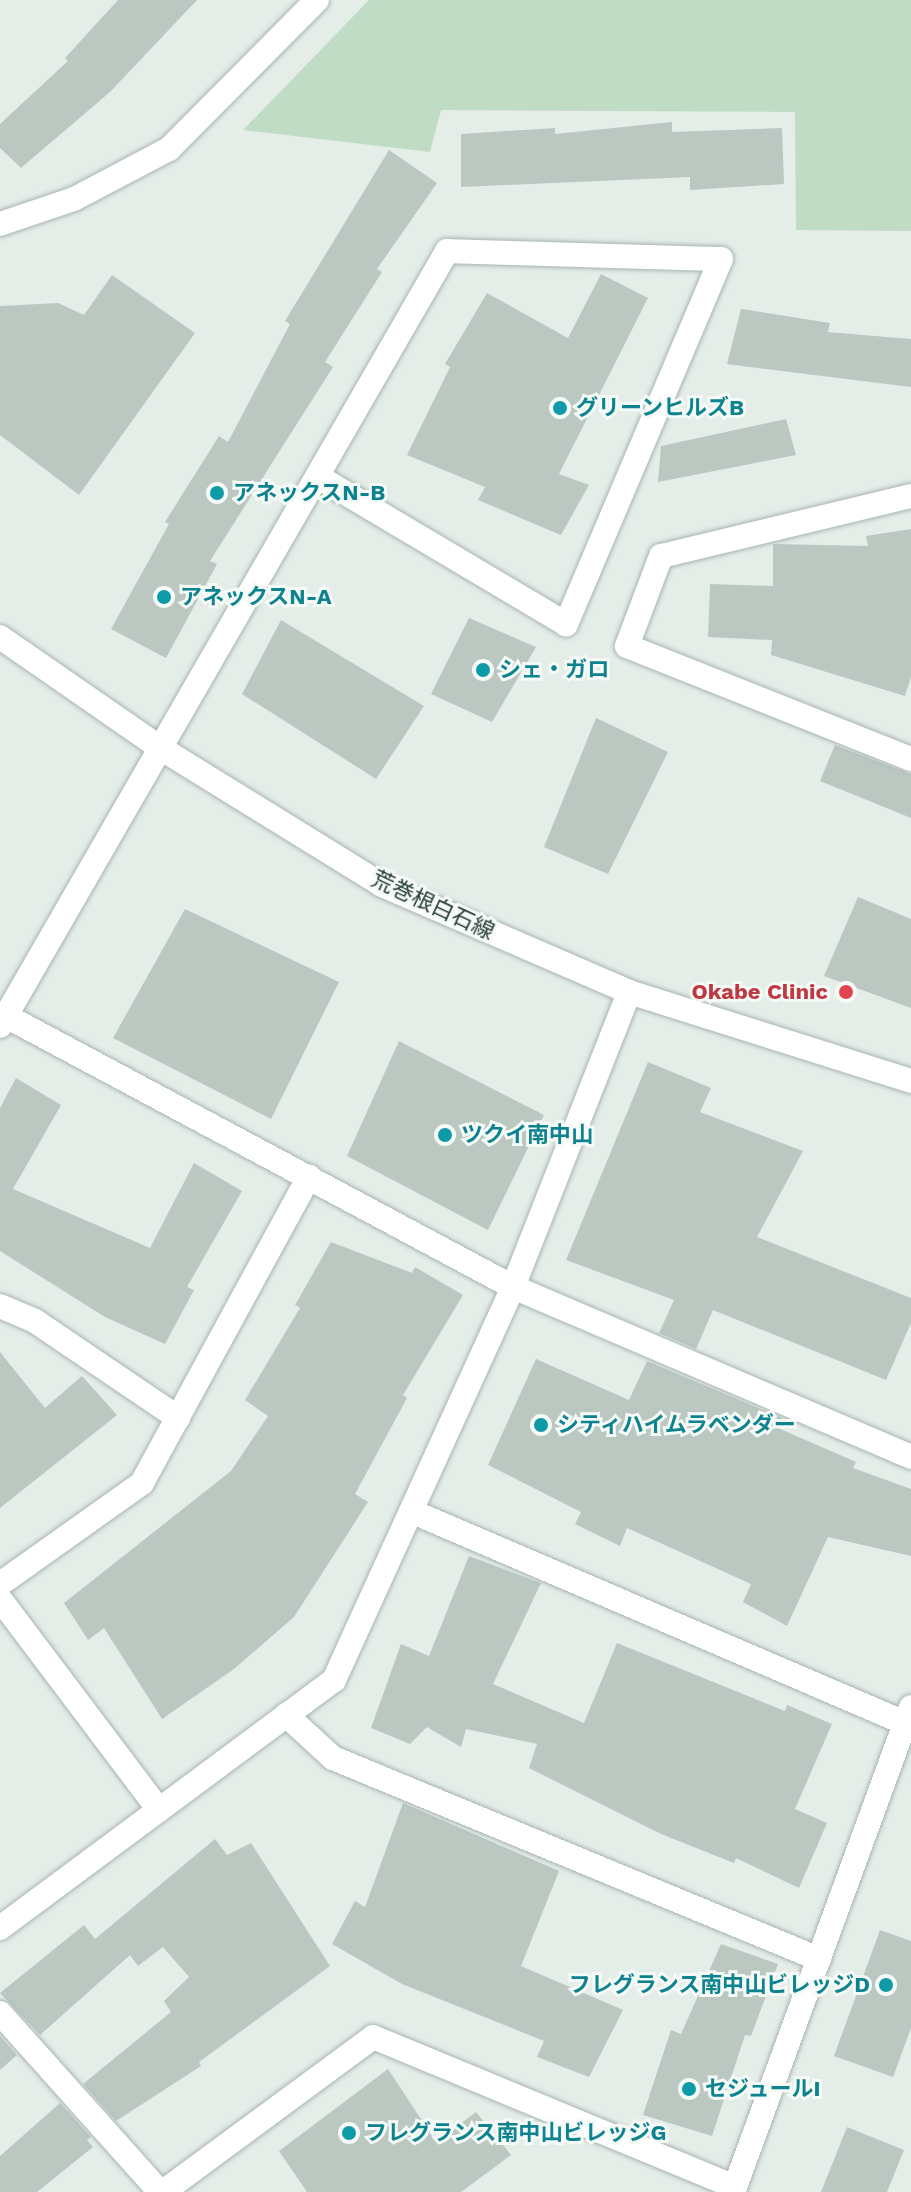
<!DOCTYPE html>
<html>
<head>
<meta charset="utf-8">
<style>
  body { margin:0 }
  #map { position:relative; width:911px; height:2192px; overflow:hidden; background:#e5ede9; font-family:"Work Sans","Noto Sans JP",sans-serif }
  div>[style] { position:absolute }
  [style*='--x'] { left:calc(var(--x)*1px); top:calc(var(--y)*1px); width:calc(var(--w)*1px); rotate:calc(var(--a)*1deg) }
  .green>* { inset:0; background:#c0dcc5 }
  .building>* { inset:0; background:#bbc7c1 }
  .roads { filter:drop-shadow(0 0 2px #a8b5af) drop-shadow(0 0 2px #a8b5af) }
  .street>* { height:24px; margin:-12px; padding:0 12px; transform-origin:12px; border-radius:12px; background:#fff }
  .secondary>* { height:24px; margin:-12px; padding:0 12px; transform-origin:12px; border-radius:12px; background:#fff }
  .dots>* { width:22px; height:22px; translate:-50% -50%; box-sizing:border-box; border:4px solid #f6faf7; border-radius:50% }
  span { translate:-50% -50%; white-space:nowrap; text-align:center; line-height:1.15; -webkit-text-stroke:6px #f6faf7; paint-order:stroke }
  .culture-label { font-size:22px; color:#0d838f; font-weight:700 }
  .left { translate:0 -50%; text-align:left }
  .right { translate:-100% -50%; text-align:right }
  .street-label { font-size:22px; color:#263d34 }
  .health-label { font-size:22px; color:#be3a42; font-weight:700 }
</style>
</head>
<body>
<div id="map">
  <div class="green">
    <div style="clip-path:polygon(369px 0,911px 0,911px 231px,796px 230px,795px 112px,441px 110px,430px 152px,243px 130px)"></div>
  </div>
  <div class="building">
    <div style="clip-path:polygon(118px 0,197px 0,110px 92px,21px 168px,0 148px,0 124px,68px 61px,65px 58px)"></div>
    <div style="clip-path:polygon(672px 122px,672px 132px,782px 128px,784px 184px,690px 190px,690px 177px,461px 187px,461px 134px,555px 128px,555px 134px)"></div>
    <div style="clip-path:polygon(389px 150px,437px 183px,377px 269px,382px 272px,325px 362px,333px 367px,210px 561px,217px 564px,166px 658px,111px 629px,169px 524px,165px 522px,219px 436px,228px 442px,290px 324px,285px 321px)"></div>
    <div style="clip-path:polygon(601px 274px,648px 298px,559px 474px,589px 485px,561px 535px,478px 500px,485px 487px,407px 455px,450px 367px,445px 364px,487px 293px,568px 338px)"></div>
    <div style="clip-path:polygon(112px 275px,195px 333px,79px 495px,0 435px,0 306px,58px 303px,84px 315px)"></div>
    <div style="clip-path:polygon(741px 309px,830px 323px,828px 332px,911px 339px,911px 387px,727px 364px)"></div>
    <div style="clip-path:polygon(786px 419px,796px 455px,658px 482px,661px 446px)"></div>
    <div style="clip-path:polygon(911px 529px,911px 677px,905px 696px,771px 655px,772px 640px,708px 637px,710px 584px,773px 586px,773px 544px,868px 546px,866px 536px)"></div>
    <div style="clip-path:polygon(469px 618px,536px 647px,492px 722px,431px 694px)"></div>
    <div style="clip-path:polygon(281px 620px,424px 706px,376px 779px,242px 694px)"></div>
    <div style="clip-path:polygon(596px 718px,668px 752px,608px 874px,544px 847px)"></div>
    <div style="clip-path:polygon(835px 745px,911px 774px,911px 818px,820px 781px)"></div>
    <div style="clip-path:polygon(858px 897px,911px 919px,911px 1008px,824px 976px)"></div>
    <div style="clip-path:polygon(185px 909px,339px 982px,271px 1119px,113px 1038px)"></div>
    <div style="clip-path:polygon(399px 1041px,544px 1115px,488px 1230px,347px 1156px)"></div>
    <div style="clip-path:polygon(648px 1062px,711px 1088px,700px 1112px,803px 1151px,757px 1237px,911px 1298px,911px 1323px,886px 1380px,713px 1310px,696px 1349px,659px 1333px,674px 1300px,566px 1260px)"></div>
    <div style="clip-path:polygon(16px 1078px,61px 1105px,13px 1189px,150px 1248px,194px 1163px,242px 1191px,187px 1287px,194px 1290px,165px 1344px,105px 1317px,0 1251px,0 1108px)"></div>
    <div style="clip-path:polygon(331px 1242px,412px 1273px,415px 1267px,463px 1295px,403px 1395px,407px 1398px,355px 1494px,368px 1502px,294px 1617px,234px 1669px,162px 1719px,104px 1628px,88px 1640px,64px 1603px,231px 1471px,268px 1416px,245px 1400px,300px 1308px,295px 1305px)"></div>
    <div style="clip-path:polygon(0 1352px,45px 1408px,82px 1376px,117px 1415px,0 1508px)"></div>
    <div style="clip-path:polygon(536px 1359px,629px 1400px,647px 1361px,782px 1418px,778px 1428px,856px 1462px,853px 1468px,911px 1489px,911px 1556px,828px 1537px,787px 1626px,743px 1602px,751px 1584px,627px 1528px,620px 1546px,575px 1524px,581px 1512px,488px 1465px)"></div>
    <div style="clip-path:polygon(469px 1556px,541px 1583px,493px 1684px,584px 1723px,617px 1643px,785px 1711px,787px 1705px,832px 1724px,795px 1809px,827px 1823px,799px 1888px,736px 1858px,734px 1863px,661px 1834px,529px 1768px,537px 1744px,466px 1729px,461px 1747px,427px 1727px,410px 1744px,371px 1728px,401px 1644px,429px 1656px)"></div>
    <div style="clip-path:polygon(403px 1803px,559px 1871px,521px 1966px,623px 2010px,589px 2077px,537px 2057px,544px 2041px,402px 1984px,332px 1944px,355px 1901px,365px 1907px)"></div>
    <div style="clip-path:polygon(215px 1839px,227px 1855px,251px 1843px,330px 1966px,199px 2062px,201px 2066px,116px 2121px,83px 2084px,171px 2012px,164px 2001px,189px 1977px,163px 1947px,138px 1966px,130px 1955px,40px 2035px,0 1993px,84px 1925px,95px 1939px)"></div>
    <div style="clip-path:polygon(880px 1930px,911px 1941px,911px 2028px,893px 2077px,834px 2056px)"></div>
    <div style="clip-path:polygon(721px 1944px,778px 1964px,751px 2036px,745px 2035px,712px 2136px,643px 2115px,671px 2030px,681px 2034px)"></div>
    <div style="clip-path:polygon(0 2036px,17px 2055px,0 2070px)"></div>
    <div style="clip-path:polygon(388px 2069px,436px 2142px,476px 2112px,511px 2155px,461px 2192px,307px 2192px,279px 2151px)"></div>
    <div style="clip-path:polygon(60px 2103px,91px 2137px,87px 2140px,93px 2147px,37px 2192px,0 2192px,0 2156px)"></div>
    <div style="clip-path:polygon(847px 2127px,904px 2150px,887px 2192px,821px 2192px)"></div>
  </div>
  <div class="roads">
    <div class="street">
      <div style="--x:0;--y:224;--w:78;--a:-18.7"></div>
      <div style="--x:74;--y:199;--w:107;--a:-27.8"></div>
      <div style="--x:169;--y:149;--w:210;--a:-45.2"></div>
      <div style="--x:911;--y:496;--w:257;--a:166.5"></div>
      <div style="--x:661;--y:556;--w:96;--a:110.7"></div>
      <div style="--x:627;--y:646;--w:306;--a:21.7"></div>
      <div style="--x:6;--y:1016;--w:575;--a:28.13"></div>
      <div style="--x:513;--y:1287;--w:433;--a:23.1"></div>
      <div style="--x:0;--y:1026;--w:895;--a:-60.02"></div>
      <div style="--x:447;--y:251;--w:274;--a:1.7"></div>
      <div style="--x:721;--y:259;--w:397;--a:113"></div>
      <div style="--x:566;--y:624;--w:288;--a:-149.3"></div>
      <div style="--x:0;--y:1306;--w:38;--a:23"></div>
      <div style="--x:35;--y:1321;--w:173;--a:34.1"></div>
      <div style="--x:413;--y:1512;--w:535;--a:23.21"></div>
      <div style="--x:0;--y:1584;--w:174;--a:-35.4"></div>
      <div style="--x:142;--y:1483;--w:349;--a:-61.4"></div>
      <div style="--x:0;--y:1599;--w:264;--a:53"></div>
      <div style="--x:286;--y:1715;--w:64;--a:42.5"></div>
      <div style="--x:333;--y:1758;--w:526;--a:22.47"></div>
      <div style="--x:0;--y:1928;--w:416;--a:-36.6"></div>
      <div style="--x:334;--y:1680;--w:432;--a:-65.5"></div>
      <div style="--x:513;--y:1287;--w:317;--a:-68.5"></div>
      <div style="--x:0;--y:2013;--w:240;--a:48.2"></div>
      <div style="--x:163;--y:2192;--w:261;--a:-36.4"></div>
      <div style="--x:373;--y:2037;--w:392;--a:22.5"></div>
      <div style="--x:735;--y:2187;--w:511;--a:-69.86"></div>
    </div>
    <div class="secondary">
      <div style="--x:0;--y:637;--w:197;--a:34.7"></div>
      <div style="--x:162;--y:749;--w:259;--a:31.7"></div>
      <div style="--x:382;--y:885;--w:269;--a:23.4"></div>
      <div style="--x:629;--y:992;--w:296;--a:17.5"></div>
    </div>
  </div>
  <div class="dots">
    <div style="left:560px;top:408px;background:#0f9aa8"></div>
    <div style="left:217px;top:493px;background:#0f9aa8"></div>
    <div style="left:164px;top:597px;background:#0f9aa8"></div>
    <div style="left:483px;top:670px;background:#0f9aa8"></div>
    <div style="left:846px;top:992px;background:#e0444e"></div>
    <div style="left:445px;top:1135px;background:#0f9aa8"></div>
    <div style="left:541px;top:1425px;background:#0f9aa8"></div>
    <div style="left:886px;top:1985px;background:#0f9aa8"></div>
    <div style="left:689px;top:2089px;background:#0f9aa8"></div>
    <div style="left:349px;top:2133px;background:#0f9aa8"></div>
  </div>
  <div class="culture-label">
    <span class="left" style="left:576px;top:408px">グリーンヒルズB</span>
    <span class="left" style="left:233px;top:493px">アネックスN-B</span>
    <span class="left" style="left:180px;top:597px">アネックスN-A</span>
    <span class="left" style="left:499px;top:670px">シェ・ガロ</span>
    <span class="left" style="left:461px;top:1135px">ツクイ南中山</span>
    <span class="left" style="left:557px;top:1425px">シティハイムラベンダー</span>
    <span class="right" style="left:870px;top:1985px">フレグランス南中山ビレッジD</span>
    <span class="left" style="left:705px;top:2089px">セジュールI</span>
    <span class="left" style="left:365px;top:2133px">フレグランス南中山ビレッジG</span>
  </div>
  <div class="street-label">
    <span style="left:433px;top:905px;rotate:25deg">荒巻根白石線</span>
  </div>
  <div class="health-label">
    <span class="right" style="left:828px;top:992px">Okabe Clinic</span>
  </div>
</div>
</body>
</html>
